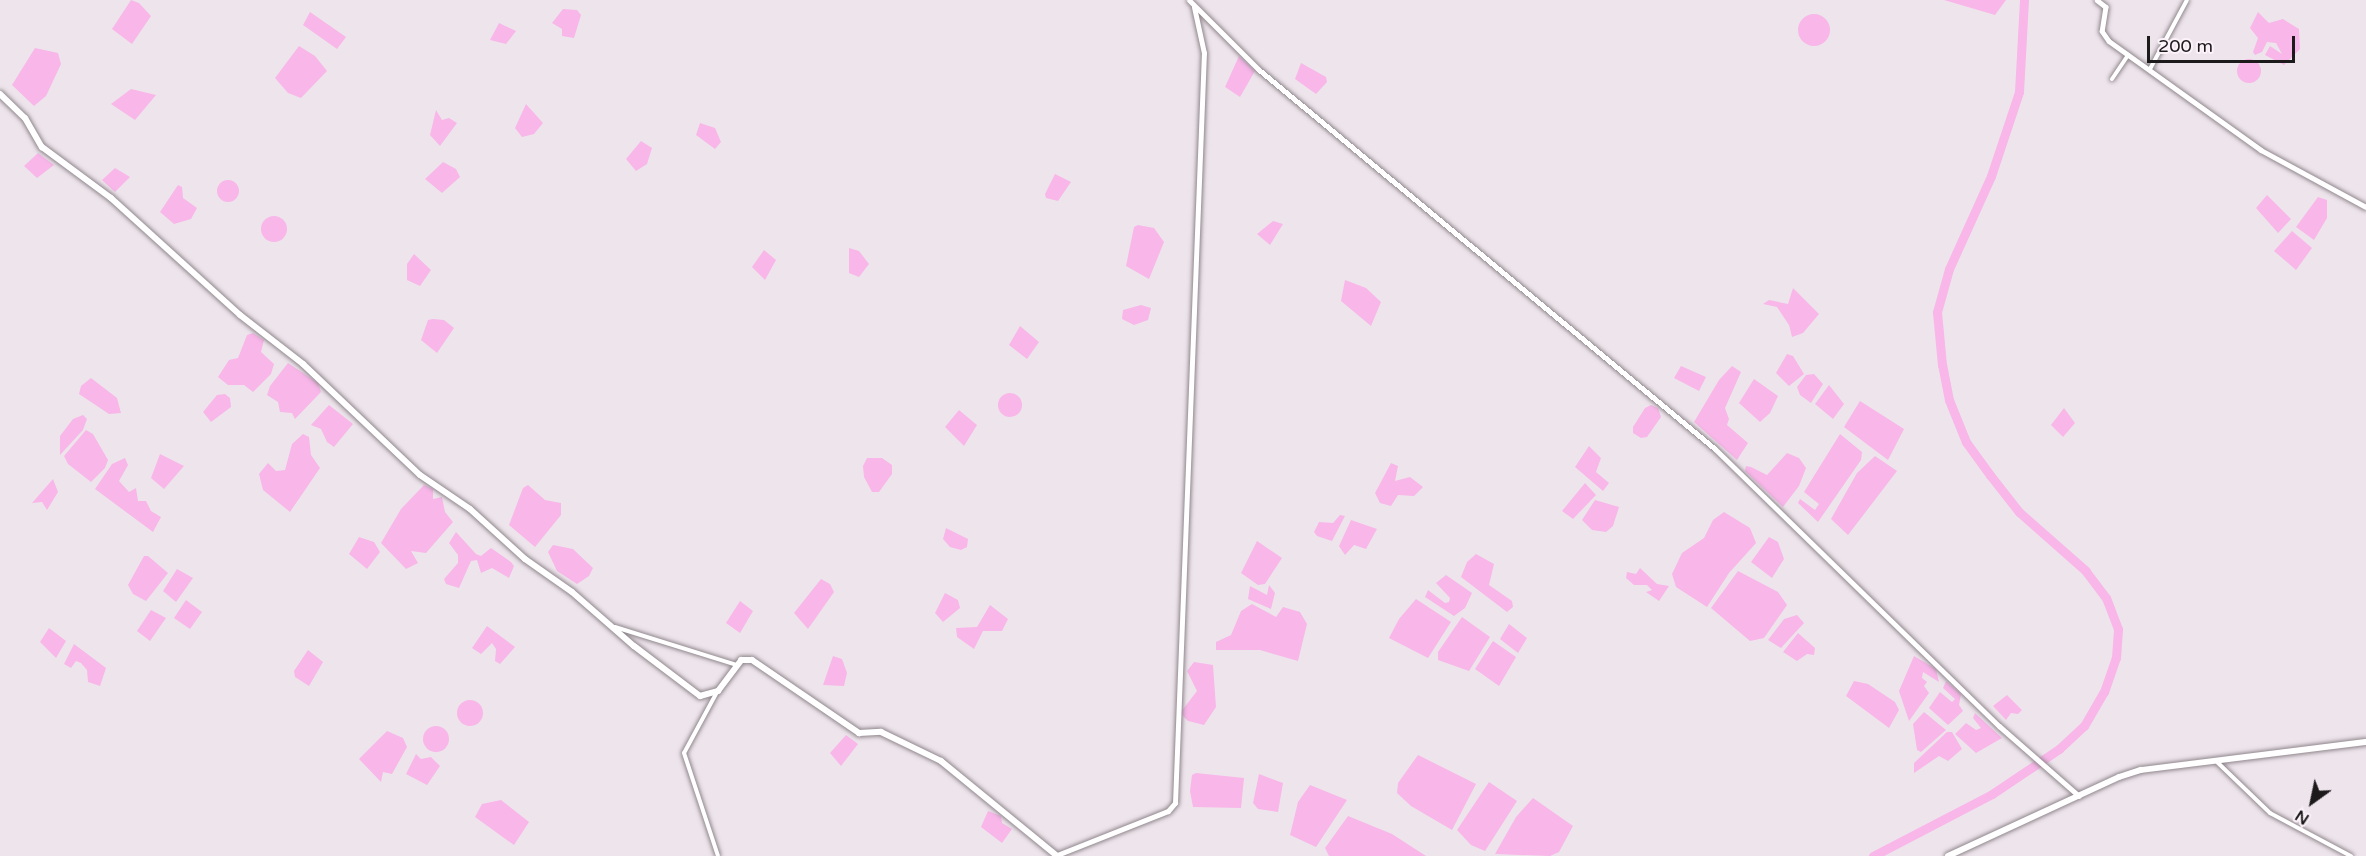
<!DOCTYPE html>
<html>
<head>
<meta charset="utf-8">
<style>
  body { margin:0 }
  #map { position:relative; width:2366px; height:856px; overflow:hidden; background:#eee5ec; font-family:"Varela Round",sans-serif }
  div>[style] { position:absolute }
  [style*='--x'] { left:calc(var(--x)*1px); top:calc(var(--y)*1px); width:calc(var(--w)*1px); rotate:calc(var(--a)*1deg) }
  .water>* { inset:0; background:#f8b6e9 }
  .round { border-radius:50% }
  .river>* { height:9px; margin:-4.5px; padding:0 4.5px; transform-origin:4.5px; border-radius:4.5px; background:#f8b6e9 }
  .roads { filter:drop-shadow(0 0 2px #90878d) drop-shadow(0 0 2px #90878d) }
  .minor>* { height:4px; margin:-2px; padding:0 2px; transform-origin:2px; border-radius:2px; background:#fff }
  .tertiary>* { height:4.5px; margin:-2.25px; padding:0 2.25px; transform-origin:2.25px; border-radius:2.25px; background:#fff }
  .secondary>* { height:5px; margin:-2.5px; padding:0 2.5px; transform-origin:2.5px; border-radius:2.5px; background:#fff }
  .primary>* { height:6px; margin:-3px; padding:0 3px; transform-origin:3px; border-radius:3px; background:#fff }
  span { translate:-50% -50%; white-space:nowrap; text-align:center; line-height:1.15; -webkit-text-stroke:4.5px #fcf2f9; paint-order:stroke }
  .north { position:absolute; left:2282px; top:772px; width:60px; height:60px; -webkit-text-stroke:4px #fcf2f9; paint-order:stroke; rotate:213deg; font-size:16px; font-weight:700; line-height:24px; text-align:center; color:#1d1a1c }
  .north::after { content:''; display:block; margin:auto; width:21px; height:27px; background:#1d1a1c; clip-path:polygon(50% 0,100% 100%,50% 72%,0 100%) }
  .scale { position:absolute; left:2147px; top:36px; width:148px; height:27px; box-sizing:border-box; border:3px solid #1d1a1c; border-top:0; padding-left:8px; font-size:18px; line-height:21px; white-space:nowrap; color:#1d1a1c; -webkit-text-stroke:4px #fcf2f9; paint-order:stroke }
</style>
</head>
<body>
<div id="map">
  <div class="water">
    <div style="clip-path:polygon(131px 0,139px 3px,151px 16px,132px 44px,112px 29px)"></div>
    <div style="clip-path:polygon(1944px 0,2006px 0,1995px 15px)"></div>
    <div style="clip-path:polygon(563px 9px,577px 10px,581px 15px,574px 38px,562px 36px,562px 29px,552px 23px)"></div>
    <div style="clip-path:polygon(310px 12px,346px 37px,337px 49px,303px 25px)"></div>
    <div style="clip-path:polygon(2258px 12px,2269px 23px,2283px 19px,2299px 29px,2300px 49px,2284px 65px,2265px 55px,2270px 46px,2282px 54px,2276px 43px,2267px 42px,2262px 52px,2255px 55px,2253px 52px,2258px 38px,2250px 28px)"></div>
    <div class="round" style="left:1798px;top:14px;width:32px;height:32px"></div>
    <div style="clip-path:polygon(499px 23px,516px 31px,506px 44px,490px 40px)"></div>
    <div style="clip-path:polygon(299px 46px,315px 56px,327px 71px,301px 98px,288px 93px,275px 78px)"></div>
    <div style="clip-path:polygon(35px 48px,58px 53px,61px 64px,46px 96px,34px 106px,12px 85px)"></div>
    <div style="clip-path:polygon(1239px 56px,1255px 71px,1240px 97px,1225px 87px)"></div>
    <div class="round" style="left:2237px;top:59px;width:24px;height:24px"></div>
    <div style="clip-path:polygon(1301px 63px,1326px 77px,1327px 82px,1316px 94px,1295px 79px)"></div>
    <div style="clip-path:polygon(131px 89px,156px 95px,135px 120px,111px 104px)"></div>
    <div style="clip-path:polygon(526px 104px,543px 123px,534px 134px,522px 137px,515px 128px)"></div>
    <div style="clip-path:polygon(436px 110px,442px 120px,449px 118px,457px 123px,440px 146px,430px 135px)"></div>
    <div style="clip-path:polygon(700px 123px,715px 128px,721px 142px,715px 149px,696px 135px)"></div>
    <div style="clip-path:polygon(641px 141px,652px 148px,647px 164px,636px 171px,626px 159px)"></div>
    <div style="clip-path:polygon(38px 153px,54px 165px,37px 178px,24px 166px)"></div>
    <div style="clip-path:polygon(443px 162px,456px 169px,460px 177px,442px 193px,425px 179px)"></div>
    <div style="clip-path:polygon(115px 168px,130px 177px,115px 192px,102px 180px)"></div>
    <div style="clip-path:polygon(1055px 174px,1071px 182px,1058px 201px,1046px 198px,1045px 194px)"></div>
    <div class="round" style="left:217px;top:180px;width:22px;height:22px"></div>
    <div style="clip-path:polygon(178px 185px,182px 187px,183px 198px,197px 208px,191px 219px,174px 224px,160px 212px)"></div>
    <div style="clip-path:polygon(2267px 195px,2291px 219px,2278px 233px,2256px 208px)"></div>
    <div style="clip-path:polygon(2318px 197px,2327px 200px,2327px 218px,2314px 240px,2296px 227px)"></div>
    <div class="round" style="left:261px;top:216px;width:26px;height:26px"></div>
    <div style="clip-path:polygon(1273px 221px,1283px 224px,1270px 245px,1257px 234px)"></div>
    <div style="clip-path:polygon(1138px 225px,1154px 228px,1164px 242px,1149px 279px,1126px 266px,1134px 227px)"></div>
    <div style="clip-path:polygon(2292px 231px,2312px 248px,2296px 270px,2274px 251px)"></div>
    <div style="clip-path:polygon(849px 248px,859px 251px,869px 264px,859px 277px,849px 273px)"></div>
    <div style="clip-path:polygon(764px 250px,776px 260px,765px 280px,752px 267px)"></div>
    <div style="clip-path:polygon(414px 254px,431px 270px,420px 286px,407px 280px,407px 264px)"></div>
    <div style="clip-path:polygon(1345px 280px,1366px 288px,1381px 302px,1371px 326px,1341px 301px)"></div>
    <div style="clip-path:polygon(1793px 288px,1819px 314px,1803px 333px,1792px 337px,1789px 325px,1777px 307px,1763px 304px,1769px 300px,1788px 304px)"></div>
    <div style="clip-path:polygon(1141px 305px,1151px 308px,1148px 320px,1134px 325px,1122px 319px,1123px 310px)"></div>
    <div style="clip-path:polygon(433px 319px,444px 320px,454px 328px,437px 353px,421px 340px,428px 320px)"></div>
    <div style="clip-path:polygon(1020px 326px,1039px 342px,1027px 359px,1009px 345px)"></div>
    <div style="clip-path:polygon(253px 333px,264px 340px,261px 352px,274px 364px,271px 374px,253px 392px,244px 385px,228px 385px,218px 377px,229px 360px,238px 358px,247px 335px)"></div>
    <div style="clip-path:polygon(1787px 354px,1793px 356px,1804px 374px,1789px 386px,1776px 373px)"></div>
    <div style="clip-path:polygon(288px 363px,318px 383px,321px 392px,295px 419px,292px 413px,280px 412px,278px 402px,267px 395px,270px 386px)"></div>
    <div style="clip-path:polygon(1681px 366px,1706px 377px,1699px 391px,1674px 378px)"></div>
    <div style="clip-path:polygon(1732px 366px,1741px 372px,1725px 408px,1729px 419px,1727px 425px,1748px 443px,1737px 460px,1694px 422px,1719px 380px)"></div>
    <div style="clip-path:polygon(1814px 374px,1823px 384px,1811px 403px,1800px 395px,1797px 387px,1806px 375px)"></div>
    <div style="clip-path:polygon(91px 378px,117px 398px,121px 413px,109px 414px,79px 394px,81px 386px)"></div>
    <div style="clip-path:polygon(1754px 379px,1778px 396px,1770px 413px,1760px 422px,1739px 403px)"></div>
    <div style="clip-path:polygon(1829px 385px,1844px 404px,1833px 419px,1815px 404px)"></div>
    <div class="round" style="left:998px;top:393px;width:24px;height:24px"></div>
    <div style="clip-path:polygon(225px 394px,230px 398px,231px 407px,211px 422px,203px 412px,217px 395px)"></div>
    <div style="clip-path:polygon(1860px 401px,1904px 429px,1888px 460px,1844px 427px)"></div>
    <div style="clip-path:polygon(329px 405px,353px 424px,334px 447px,327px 442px,321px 429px,311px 425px)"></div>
    <div style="clip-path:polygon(1651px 405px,1658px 408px,1661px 417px,1647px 437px,1641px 438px,1633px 433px,1633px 427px,1645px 408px)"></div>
    <div style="clip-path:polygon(2064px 408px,2075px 423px,2063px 437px,2051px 425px)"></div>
    <div style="clip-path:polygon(959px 410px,977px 425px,964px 446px,945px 427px)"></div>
    <div style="clip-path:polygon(83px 415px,87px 419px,83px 430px,60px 455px,60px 436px,73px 419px)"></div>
    <div style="clip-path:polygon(86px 430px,93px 434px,108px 460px,105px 468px,91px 482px,68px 464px,64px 456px)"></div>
    <div style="clip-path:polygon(303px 434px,309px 437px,311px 455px,320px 468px,290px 512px,263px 490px,259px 474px,268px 463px,276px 471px,285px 470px,292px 444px)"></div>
    <div style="clip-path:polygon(1840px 434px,1862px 452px,1861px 460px,1818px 522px,1798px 503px,1800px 499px,1815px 510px,1819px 504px,1804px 492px)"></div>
    <div style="clip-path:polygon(1589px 446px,1601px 458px,1596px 472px,1609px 483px,1603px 491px,1575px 467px)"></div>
    <div style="clip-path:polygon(1787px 453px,1799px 458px,1806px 468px,1799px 486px,1783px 507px,1745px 471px,1746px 466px,1751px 467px,1767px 475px)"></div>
    <div style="clip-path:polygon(160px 454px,184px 466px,164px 489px,151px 478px)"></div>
    <div style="clip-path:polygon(1875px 456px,1897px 471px,1848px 535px,1831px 519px,1857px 473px)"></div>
    <div style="clip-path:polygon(125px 458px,128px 465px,119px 481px,129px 492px,136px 488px,138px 501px,146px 501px,151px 511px,161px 517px,153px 532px,95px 489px,112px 464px)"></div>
    <div style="clip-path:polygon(867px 458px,882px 458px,892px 465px,892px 474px,879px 492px,872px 492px,864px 477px,863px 466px)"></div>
    <div style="clip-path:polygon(1391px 463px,1398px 466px,1395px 481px,1410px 477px,1423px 487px,1414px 496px,1398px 495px,1391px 506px,1380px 503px,1375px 493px)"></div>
    <div style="clip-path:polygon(53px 479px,58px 492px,47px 510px,42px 502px,32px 503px)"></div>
    <div style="clip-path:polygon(1585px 483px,1596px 495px,1573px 519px,1562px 511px)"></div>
    <div style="clip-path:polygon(424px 485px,433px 489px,433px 499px,442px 497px,445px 512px,453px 522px,426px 553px,411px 551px,418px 563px,406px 569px,381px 543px,401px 509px)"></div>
    <div style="clip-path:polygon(528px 485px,545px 500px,561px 503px,561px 515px,535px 547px,509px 525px,523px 488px)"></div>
    <div style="clip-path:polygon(1595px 500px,1619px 507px,1613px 526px,1606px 532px,1592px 530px,1582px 520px)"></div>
    <div style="clip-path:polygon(1724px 512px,1750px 528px,1756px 543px,1729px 573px,1707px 607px,1676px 587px,1672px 574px,1682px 553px,1704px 538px,1713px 520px)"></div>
    <div style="clip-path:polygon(1340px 515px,1345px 516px,1332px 541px,1317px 536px,1314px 532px,1319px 522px,1333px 523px)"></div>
    <div style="clip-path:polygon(1351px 520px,1377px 529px,1366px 549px,1354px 545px,1345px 555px,1339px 546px)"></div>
    <div style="clip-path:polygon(946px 528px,968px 539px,967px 547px,961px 550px,950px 547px,943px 539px)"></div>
    <div style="clip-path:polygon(456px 532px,476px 554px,481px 556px,491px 548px,511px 562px,514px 566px,509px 578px,492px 568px,481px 573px,477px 560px,471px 561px,459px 588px,446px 584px,444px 579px,458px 563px,458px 555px,449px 543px)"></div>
    <div style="clip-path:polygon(359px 537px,374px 542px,380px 552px,367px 569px,349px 554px)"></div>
    <div style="clip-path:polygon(1769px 537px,1778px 542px,1784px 559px,1772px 578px,1751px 562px)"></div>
    <div style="clip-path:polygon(1257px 541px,1282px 558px,1265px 584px,1258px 585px,1241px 573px)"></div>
    <div style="clip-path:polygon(553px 545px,573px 549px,593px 568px,589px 576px,577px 584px,557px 571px,548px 552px)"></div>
    <div style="clip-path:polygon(1476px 554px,1494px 564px,1489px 585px,1512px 601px,1513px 607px,1507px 612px,1461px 577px,1467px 562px)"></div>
    <div style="clip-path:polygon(144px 556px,148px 556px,168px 573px,146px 601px,133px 594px,128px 585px)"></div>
    <div style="clip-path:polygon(1640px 568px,1657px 584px,1669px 586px,1659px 601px,1646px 592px,1652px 590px,1647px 585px,1634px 585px,1626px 578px,1627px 572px,1636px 574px)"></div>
    <div style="clip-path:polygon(177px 569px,193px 578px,176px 602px,163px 591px)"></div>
    <div style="clip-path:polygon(1738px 571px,1778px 592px,1787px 605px,1764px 638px,1750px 641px,1711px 608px)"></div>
    <div style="clip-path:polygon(1446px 575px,1472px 593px,1465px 608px,1454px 616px,1425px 597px,1428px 590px,1445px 603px,1449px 602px,1450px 598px,1436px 583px)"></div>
    <div style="clip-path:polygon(821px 579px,830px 584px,834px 592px,808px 629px,794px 613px)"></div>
    <div style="clip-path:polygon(1269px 585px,1275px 593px,1271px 609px,1248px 599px,1250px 586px,1267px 595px)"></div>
    <div style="clip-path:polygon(945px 593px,958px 600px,960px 608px,943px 622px,935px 613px)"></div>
    <div style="clip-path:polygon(1416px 599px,1451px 622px,1428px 658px,1389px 638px,1399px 619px)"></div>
    <div style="clip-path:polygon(186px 600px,202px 612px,190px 629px,174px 618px)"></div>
    <div style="clip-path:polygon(740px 601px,753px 611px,740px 633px,726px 623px)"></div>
    <div style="clip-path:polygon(1252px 604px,1276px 617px,1283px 607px,1300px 612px,1307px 624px,1298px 661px,1260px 650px,1216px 650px,1216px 642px,1231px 635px,1241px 611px)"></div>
    <div style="clip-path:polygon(990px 605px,1008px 619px,1002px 631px,983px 631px,974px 649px,957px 637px,956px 628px,977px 627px)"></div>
    <div style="clip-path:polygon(151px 610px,166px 618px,150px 641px,137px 631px)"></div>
    <div style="clip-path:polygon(1797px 615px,1804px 623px,1781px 648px,1768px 640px,1784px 619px)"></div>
    <div style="clip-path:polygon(1462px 617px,1490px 637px,1469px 671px,1438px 660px,1438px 652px)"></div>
    <div style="clip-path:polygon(1509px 624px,1527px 638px,1518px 653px,1500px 639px)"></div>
    <div style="clip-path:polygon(487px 626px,515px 647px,500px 664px,495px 661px,496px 649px,492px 643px,481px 654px,472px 648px)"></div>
    <div style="clip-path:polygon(49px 628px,66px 641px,56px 658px,40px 642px)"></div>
    <div style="clip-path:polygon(1798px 633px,1815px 648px,1814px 655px,1807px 654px,1797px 661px,1783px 652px)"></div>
    <div style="clip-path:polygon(1493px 641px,1516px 657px,1499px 686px,1475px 669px)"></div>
    <div style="clip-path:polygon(74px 644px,106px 668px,100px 686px,88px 682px,87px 670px,81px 663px,76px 661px,71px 668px,64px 664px)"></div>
    <div style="clip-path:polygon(308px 650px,323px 662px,309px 686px,295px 677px,294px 671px)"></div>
    <div style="clip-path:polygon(833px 656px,842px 659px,847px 673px,844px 686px,823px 685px)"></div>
    <div style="clip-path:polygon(1914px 656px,1936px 669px,1939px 682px,1923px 672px,1922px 678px,1927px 682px,1924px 686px,1929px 693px,1909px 721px,1899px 691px)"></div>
    <div style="clip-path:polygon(1194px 662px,1213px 665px,1216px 707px,1204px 725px,1188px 721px,1180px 713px,1197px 691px,1187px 671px)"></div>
    <div style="clip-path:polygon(1854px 681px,1868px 684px,1895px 702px,1899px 710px,1889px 728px,1846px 696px)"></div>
    <div style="clip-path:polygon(1946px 681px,1961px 694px,1959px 705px,1963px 711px,1948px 725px,1929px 708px,1940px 692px,1952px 702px,1955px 699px,1943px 688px)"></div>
    <div style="clip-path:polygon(2007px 695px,2022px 710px,2018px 714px,2011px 713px,2006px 720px,1993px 706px)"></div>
    <div class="round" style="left:457px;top:700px;width:26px;height:26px"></div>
    <div style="clip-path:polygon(1924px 712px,1946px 730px,1921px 752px,1917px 750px,1913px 724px)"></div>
    <div style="clip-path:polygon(1975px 713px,2002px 738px,1976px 753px,1955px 734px,1966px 723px,1976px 730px,1981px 728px,1973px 718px)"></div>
    <div class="round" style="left:423px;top:726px;width:26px;height:26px"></div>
    <div style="clip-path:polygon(387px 731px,403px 738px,407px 747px,392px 774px,383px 772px,381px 782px,359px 759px)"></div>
    <div style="clip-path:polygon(1947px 732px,1952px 732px,1962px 749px,1948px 761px,1939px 756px,1914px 773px,1914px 763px)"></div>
    <div style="clip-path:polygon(846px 735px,858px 744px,841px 766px,830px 753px)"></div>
    <div style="clip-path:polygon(416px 754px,421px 759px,431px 757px,440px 766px,427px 785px,406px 774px)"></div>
    <div style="clip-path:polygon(1418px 755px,1476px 784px,1452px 830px,1411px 806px,1397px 793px,1398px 783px)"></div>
    <div style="clip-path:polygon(1196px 773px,1244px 778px,1241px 808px,1193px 807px,1190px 791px,1192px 775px)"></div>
    <div style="clip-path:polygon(1259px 774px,1283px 783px,1278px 812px,1258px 809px,1253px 803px)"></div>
    <div style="clip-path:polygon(1489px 782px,1517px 801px,1485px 851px,1471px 845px,1457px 830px)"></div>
    <div style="clip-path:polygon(1310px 785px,1347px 800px,1316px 847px,1290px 835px,1298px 802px)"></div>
    <div style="clip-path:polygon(1533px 798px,1573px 826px,1559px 852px,1550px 856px,1495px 854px,1516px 817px)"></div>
    <div style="clip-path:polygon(501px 800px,529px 822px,514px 845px,475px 817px,482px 804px)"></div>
    <div style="clip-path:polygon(988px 811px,1001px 816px,1002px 823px,1012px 829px,1002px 843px,981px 827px)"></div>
    <div style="clip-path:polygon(1348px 816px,1392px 834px,1426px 856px,1329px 856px,1325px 848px)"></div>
  </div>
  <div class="river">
    <div style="--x:1873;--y:856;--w:134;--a:-27.5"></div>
    <div style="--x:1992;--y:794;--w:81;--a:-33.9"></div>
    <div style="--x:2059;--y:749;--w:34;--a:-43"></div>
    <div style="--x:2084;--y:726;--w:39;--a:-60"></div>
    <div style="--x:2104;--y:692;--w:36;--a:-71"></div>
    <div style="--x:2116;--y:658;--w:29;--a:-86"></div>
    <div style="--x:2118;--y:629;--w:33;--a:-111"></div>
    <div style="--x:2106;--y:598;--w:34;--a:-127"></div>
    <div style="--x:2086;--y:571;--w:89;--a:-138.6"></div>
    <div style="--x:2019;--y:512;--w:47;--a:-128.1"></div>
    <div style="--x:1990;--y:475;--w:41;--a:-126"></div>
    <div style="--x:1966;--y:442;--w:45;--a:-112"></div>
    <div style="--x:1949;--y:400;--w:36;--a:-101"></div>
    <div style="--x:1942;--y:365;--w:53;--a:-95.4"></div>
    <div style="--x:1937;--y:312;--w:45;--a:-74.4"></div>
    <div style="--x:1949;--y:269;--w:102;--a:-65.7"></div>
    <div style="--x:1991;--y:176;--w:89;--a:-71.6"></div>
    <div style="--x:2019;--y:92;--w:92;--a:-86.9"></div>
  </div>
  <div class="roads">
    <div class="minor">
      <div style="--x:2150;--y:69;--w:78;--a:-61.8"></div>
      <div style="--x:2112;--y:79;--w:29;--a:-56"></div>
      <div style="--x:615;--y:627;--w:128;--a:17.3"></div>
      <div style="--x:717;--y:692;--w:69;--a:118.4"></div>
      <div style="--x:684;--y:753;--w:108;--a:71.7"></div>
      <div style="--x:2216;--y:761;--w:75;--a:43.9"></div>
      <div style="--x:2270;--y:813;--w:92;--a:28"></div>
    </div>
    <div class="tertiary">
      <div style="--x:2097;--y:0;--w:11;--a:38"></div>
      <div style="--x:2106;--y:7;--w:24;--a:99"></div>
      <div style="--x:2102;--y:31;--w:12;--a:55"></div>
      <div style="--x:2109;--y:41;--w:187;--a:35.6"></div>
      <div style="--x:2261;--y:150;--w:119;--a:28.5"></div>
    </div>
    <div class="secondary">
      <div style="--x:1189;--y:0;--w:98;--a:45"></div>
      <div style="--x:1258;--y:69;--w:594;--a:39.74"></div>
      <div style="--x:1715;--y:449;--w:397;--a:44.3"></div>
      <div style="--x:1999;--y:726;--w:106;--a:41.2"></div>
      <div style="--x:1057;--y:855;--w:119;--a:-21.6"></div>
      <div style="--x:1168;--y:811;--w:11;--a:-49"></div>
      <div style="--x:1175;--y:803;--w:751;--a:-87.79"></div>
      <div style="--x:1204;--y:53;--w:47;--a:-102.3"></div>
    </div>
    <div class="primary">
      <div style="--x:0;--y:94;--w:35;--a:44"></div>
      <div style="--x:25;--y:118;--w:34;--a:60"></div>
      <div style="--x:42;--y:147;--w:86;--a:36.5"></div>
      <div style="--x:111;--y:198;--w:174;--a:42.2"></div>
      <div style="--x:240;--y:315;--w:80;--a:37.9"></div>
      <div style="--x:303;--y:364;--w:161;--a:43.5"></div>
      <div style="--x:420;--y:475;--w:60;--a:34.2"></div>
      <div style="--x:470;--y:509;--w:74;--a:42.3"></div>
      <div style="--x:525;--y:559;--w:57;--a:35.1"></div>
      <div style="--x:572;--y:592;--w:82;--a:41.1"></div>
      <div style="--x:634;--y:646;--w:83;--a:37.1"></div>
      <div style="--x:700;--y:696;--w:19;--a:-16"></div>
      <div style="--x:718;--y:691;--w:39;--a:-53"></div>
      <div style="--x:741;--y:660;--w:11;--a:0"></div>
      <div style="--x:752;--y:660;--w:130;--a:34.3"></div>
      <div style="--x:859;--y:733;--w:22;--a:-3"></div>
      <div style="--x:881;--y:732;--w:67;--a:25.8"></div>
      <div style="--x:941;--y:761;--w:150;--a:39.3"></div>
      <div style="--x:1948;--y:856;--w:188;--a:-24.8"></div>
      <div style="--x:2119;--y:777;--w:23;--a:-18"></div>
      <div style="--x:2141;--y:770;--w:227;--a:-7.1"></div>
    </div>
  </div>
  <div class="north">N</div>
  <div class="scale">200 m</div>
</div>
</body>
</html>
